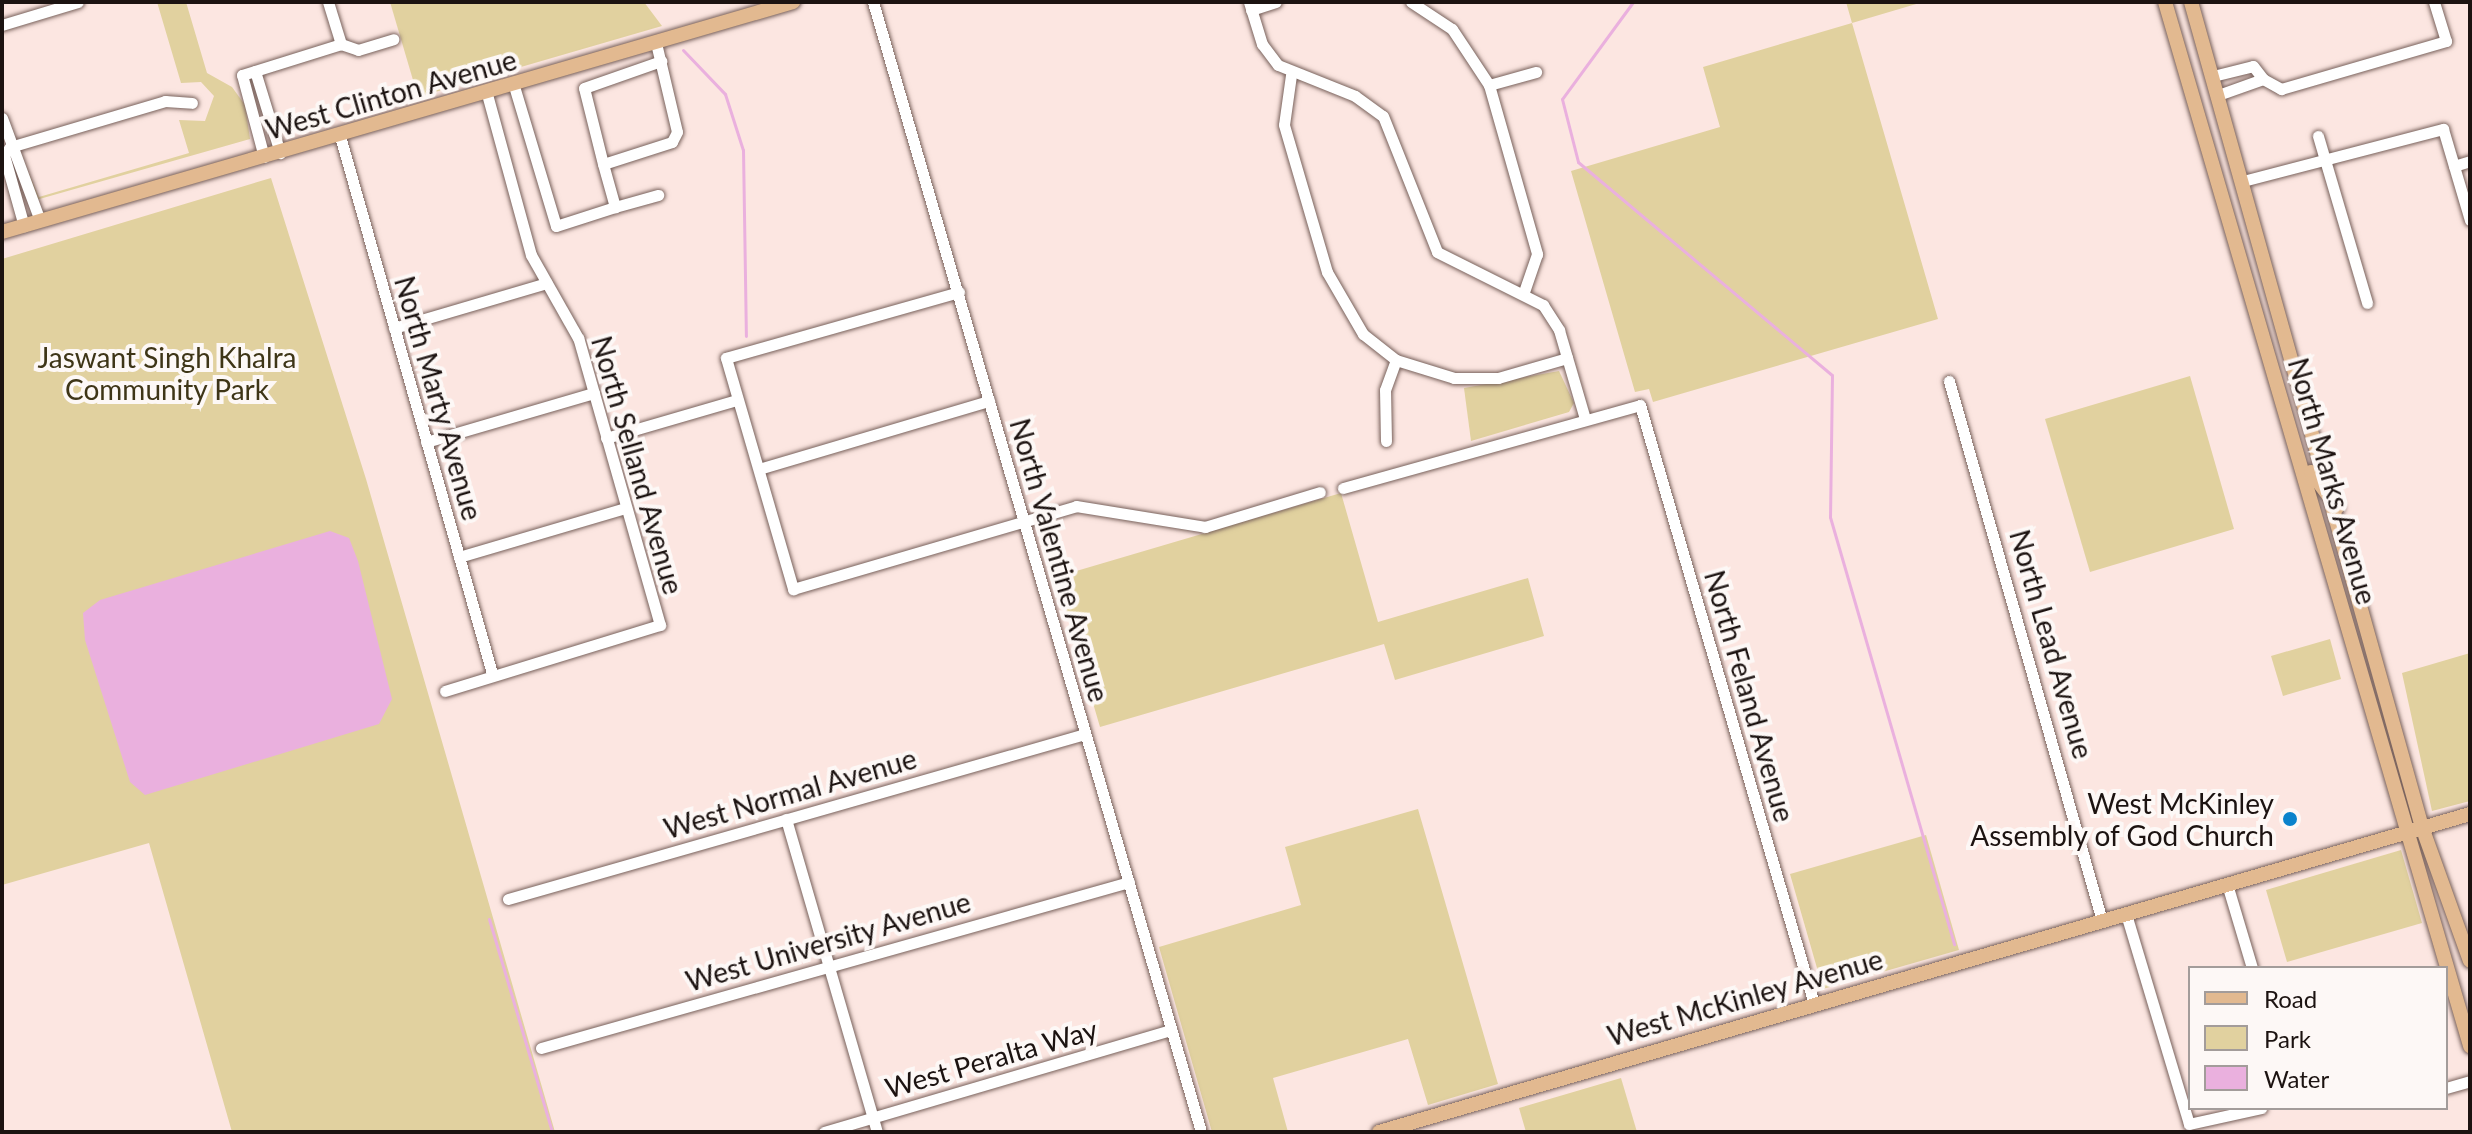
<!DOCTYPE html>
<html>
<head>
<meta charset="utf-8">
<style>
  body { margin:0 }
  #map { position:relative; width:2472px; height:1134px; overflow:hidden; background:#fce6e1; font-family:Lato,sans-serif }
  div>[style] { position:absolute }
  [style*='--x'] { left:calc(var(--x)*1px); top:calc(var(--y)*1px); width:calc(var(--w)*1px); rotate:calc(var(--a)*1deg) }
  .green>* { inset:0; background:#e1d19f }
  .water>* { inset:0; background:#eab0de }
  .stream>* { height:3px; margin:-1.5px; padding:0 1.5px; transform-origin:1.5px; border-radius:1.5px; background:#eab0de }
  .roads { filter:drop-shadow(0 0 2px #78615b) drop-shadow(0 0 2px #78615b) }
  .minor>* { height:11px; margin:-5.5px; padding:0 5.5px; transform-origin:5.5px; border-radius:5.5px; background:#fff }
  .major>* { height:14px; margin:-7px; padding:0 7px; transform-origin:7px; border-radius:7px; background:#e2b990 }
  .dots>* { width:22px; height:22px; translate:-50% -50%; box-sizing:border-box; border:4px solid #fdf8f6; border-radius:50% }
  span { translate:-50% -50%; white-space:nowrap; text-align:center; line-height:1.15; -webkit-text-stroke:8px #fdf8f6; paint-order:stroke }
  .street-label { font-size:28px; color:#1c1311 }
  .park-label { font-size:28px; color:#3e3517 }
  .poi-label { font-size:28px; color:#1c1311 }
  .right { translate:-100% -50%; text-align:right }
  .frame { position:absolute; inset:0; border:4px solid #1c1311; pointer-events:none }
  .legend { position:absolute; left:2188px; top:966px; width:260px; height:144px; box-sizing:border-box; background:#fdf8f6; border:2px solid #a39c9a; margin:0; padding:10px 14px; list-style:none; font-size:24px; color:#1c1311 }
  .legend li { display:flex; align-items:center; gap:16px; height:40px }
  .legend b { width:40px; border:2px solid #a39c9a }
</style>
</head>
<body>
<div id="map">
  <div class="green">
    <div style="clip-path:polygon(157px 2px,186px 2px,207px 73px,232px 87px,245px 105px,250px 139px,36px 200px,22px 157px,39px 197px,189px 153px,179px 120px,205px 121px,214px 96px,201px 82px,181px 83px)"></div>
    <div style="clip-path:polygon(390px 2px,644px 2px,662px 26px,418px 97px)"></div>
    <div style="clip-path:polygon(1846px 2px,1923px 2px,1852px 23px,1938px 319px,1653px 402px,1649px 389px,1635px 392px,1571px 171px,1720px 127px,1703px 67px,1852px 23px)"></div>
    <div style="clip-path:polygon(271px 178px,366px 479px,555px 1132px,232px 1132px,149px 843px,2px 885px,2px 259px)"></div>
    <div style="clip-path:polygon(1559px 371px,1574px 403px,1569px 412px,1471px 441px,1464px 388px)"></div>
    <div style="clip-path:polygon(2190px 376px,2234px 529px,2090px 572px,2045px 419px)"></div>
    <div style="clip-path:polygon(1341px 493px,1378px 622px,1528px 578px,1544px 636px,1395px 680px,1384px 644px,1100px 727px,1056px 577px)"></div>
    <div style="clip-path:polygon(2330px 639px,2341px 679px,2283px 696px,2271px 656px)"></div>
    <div style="clip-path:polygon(2470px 653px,2470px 801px,2432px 811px,2402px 673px)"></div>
    <div style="clip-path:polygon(1418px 809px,1498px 1084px,1428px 1105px,1408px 1039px,1273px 1078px,1288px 1132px,1212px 1132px,1159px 947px,1301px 905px,1285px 847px)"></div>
    <div style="clip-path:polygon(1926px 835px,1959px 950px,1823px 989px,1790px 874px)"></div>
    <div style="clip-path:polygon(2401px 850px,2422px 923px,2287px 962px,2266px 890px)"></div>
    <div style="clip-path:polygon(1621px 1078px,1637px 1132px,1526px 1132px,1519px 1108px)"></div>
  </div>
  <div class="water">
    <div style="clip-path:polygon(330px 531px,349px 538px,358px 561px,392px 699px,379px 724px,145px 795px,130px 782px,85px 640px,83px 613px,100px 600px)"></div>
  </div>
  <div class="stream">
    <div style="--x:1633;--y:2;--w:120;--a:126.2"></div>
    <div style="--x:1562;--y:99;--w:65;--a:75.7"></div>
    <div style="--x:1578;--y:162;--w:331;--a:40"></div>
    <div style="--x:1832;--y:375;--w:142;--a:90.8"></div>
    <div style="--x:1830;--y:517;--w:445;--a:73.8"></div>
    <div style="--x:683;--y:50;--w:61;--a:46.3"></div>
    <div style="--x:725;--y:94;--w:59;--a:72.2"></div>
    <div style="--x:743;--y:150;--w:186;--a:89.1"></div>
    <div style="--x:489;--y:919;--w:222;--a:73.5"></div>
  </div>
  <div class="roads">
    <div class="minor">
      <div style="--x:328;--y:2;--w:44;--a:72.8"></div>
      <div style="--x:873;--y:2;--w:1177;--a:73.81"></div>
      <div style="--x:1249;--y:2;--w:44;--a:72.8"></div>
      <div style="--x:1262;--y:44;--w:26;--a:53"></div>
      <div style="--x:1278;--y:65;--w:83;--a:21.9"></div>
      <div style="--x:1355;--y:96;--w:34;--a:36"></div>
      <div style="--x:1383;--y:116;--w:146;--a:68.3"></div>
      <div style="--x:1437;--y:252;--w:119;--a:26.6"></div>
      <div style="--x:1543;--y:305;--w:30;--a:57"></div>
      <div style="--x:1559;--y:330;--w:93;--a:73.7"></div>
      <div style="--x:1411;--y:2;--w:49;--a:33.4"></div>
      <div style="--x:1452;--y:29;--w:67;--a:56.5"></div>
      <div style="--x:1489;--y:85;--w:176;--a:74.1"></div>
      <div style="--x:1537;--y:254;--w:39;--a:109"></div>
      <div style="--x:1251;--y:10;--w:26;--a:-18"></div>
      <div style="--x:2;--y:25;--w:79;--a:-16.8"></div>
      <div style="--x:656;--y:43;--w:91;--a:76.7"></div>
      <div style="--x:677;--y:132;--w:11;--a:117"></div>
      <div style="--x:672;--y:142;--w:72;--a:162.3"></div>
      <div style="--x:603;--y:164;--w:45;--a:74.4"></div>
      <div style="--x:615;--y:207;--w:45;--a:-15.6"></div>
      <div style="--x:255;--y:71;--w:86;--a:73"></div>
      <div style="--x:1291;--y:75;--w:50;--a:98"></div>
      <div style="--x:1284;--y:125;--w:153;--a:73.7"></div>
      <div style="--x:1327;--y:272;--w:72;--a:59.9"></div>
      <div style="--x:1363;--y:334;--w:42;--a:38.2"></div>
      <div style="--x:1396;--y:360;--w:61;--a:17.2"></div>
      <div style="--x:1454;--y:378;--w:44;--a:0"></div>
      <div style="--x:1498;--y:378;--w:72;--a:-16.2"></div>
      <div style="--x:2213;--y:76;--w:41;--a:-14"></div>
      <div style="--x:2253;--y:66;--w:16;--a:52"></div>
      <div style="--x:2263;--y:79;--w:48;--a:160.4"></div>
      <div style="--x:2263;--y:79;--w:21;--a:29"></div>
      <div style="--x:2281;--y:89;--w:172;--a:-16.2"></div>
      <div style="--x:2446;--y:41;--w:41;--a:-107.1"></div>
      <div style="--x:1489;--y:85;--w:49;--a:-15.5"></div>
      <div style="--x:514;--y:86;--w:146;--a:73.3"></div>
      <div style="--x:556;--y:226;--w:62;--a:-17.9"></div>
      <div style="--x:2;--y:118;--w:110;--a:69.7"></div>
      <div style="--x:340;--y:136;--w:558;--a:74.2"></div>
      <div style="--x:2318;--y:136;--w:174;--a:73.6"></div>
      <div style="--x:10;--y:147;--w:162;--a:-16.5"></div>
      <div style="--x:165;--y:101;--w:27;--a:4"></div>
      <div style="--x:10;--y:147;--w:10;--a:127"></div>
      <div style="--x:4;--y:155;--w:74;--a:74.3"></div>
      <div style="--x:264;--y:157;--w:85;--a:-105"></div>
      <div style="--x:242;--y:75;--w:104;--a:-17.4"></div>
      <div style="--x:341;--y:44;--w:18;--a:19"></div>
      <div style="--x:358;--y:50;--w:37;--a:-17"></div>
      <div style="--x:603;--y:164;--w:78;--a:-104"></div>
      <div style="--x:584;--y:88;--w:82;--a:-19.3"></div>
      <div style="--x:2454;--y:166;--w:17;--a:-17"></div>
      <div style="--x:2243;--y:181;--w:207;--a:-14.6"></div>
      <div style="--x:2443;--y:129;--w:95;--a:73.5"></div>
      <div style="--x:959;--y:292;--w:242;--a:164.2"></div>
      <div style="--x:726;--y:358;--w:241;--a:73.8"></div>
      <div style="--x:793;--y:589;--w:295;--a:-16.3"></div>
      <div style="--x:1076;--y:506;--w:131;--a:9.2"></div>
      <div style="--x:1205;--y:527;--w:120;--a:-16.9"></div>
      <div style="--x:394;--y:328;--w:159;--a:-16.4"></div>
      <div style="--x:1949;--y:381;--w:561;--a:74.18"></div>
      <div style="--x:606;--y:438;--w:136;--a:-16.2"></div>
      <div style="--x:1386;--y:441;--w:51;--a:-91.1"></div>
      <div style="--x:1385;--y:390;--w:32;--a:-70"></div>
      <div style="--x:426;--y:442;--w:175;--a:-16.3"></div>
      <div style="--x:759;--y:469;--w:240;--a:-16.5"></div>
      <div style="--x:1343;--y:488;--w:308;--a:-15.6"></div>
      <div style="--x:1640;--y:405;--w:624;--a:73.8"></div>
      <div style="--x:459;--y:557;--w:174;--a:-16.4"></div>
      <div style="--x:445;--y:691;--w:225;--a:-17.1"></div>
      <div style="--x:660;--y:625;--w:298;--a:-105.9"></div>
      <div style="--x:578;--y:338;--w:95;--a:-119.5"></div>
      <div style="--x:531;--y:255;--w:167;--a:-105.3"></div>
      <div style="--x:786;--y:819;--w:326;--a:73.8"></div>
      <div style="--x:2227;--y:884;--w:88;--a:73.4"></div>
      <div style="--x:508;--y:899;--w:600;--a:-15.96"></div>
      <div style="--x:2126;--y:914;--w:219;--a:73.3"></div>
      <div style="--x:2189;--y:1124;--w:74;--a:-12.5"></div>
      <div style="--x:541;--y:1048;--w:611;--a:-15.77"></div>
      <div style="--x:2446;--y:1088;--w:25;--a:-16"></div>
      <div style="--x:824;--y:1132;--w:362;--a:-16.4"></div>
    </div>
    <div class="major">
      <div style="--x:2165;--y:2;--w:1088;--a:73.71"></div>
      <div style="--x:2191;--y:2;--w:857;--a:74.36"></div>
      <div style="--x:2422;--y:827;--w:142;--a:70.3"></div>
      <div style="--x:2;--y:232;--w:824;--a:-16.21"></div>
      <div style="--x:2311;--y:472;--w:44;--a:53.4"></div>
      <div style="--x:1379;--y:1132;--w:1136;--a:-16.25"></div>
    </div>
  </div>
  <div class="dots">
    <div style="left:2290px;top:819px;background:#0a83cc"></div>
  </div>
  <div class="street-label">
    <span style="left:391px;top:94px;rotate:-16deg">West Clinton Avenue</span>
    <span style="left:439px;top:398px;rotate:74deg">North Marty Avenue</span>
    <span style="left:638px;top:465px;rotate:74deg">North Selland Avenue</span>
    <span style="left:2333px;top:481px;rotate:74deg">North Marks Avenue</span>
    <span style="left:1060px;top:560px;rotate:74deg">North Valentine Avenue</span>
    <span style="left:2052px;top:644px;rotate:74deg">North Lead Avenue</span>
    <span style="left:1750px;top:696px;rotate:74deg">North Feland Avenue</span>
    <span style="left:790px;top:793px;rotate:-16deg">West Normal Avenue</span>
    <span style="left:828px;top:941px;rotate:-16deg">West University Avenue</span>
    <span style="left:1745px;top:997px;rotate:-16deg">West McKinley Avenue</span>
    <span style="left:991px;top:1058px;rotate:-16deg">West Peralta Way</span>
  </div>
  <div class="park-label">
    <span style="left:167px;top:373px">Jaswant Singh Khalra<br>Community Park</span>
  </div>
  <div class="poi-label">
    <span class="right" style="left:2274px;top:819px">West McKinley<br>Assembly of God Church</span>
  </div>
  <div class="frame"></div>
  <ul class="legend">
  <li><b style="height:10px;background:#e2b990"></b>Road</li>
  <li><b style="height:22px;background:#e1d19f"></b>Park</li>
  <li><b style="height:22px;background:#eab0de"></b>Water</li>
  </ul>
</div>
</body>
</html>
